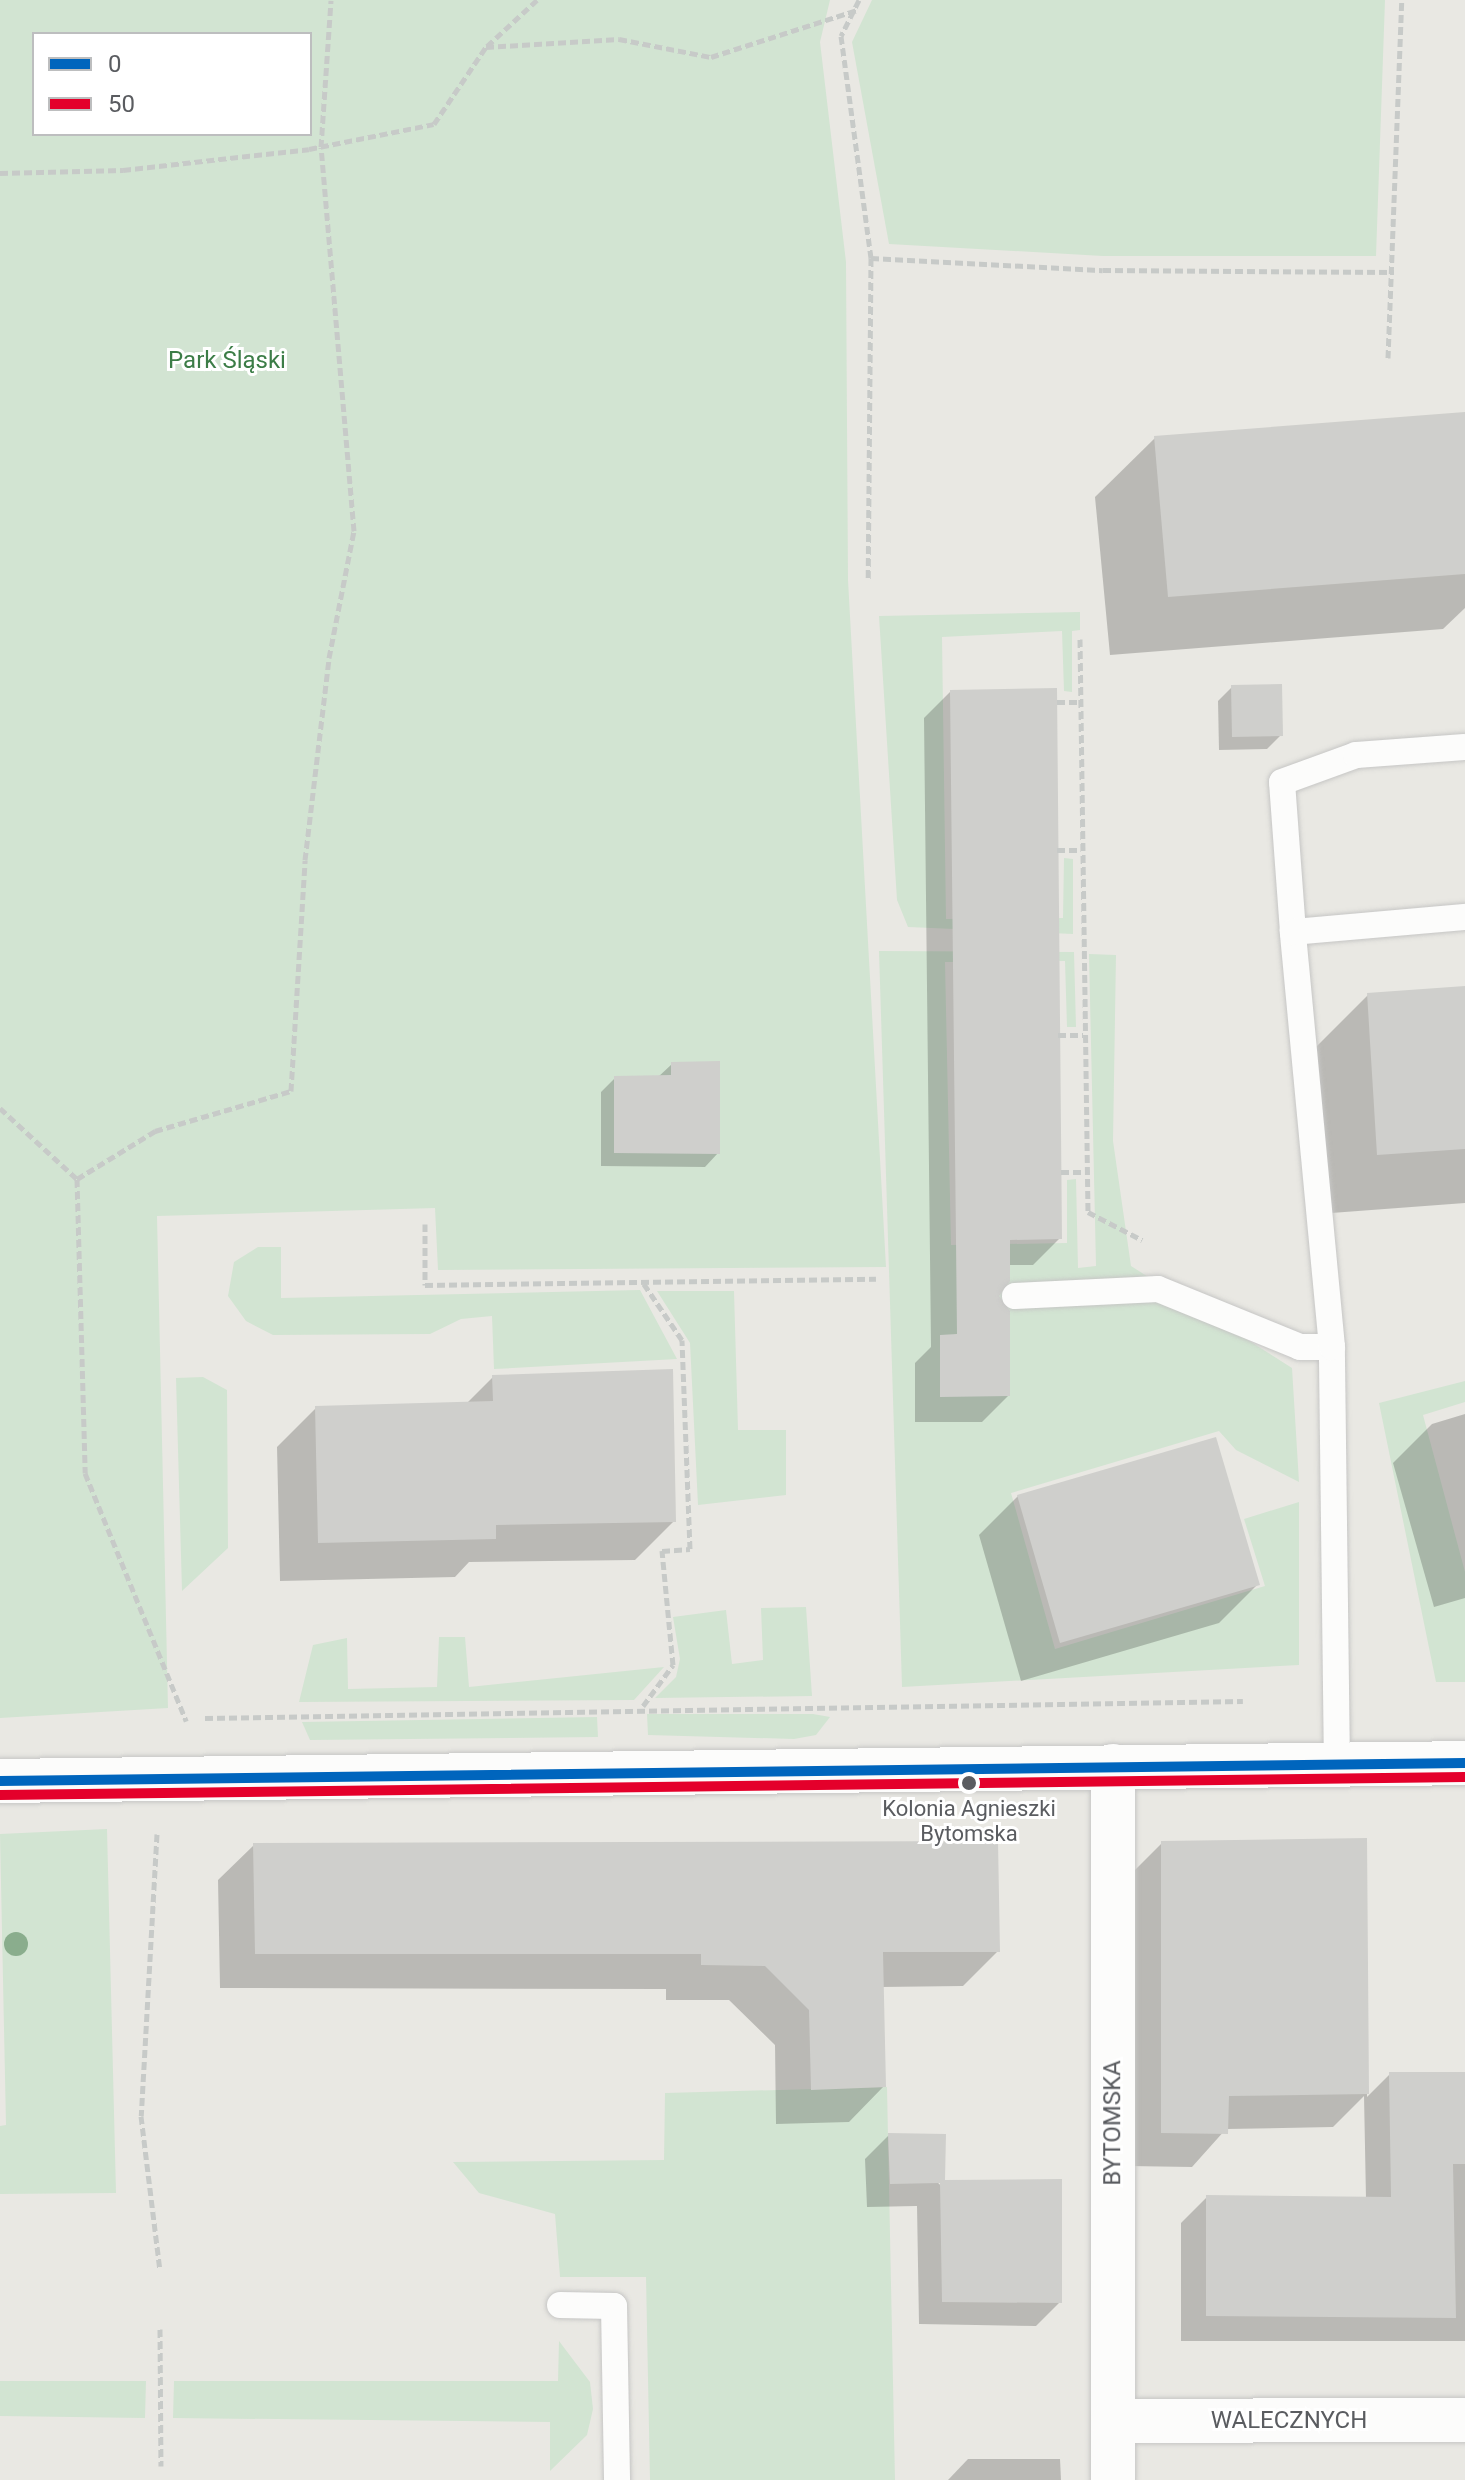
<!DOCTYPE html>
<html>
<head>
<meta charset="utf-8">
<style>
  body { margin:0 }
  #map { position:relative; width:1465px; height:2480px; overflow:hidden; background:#e9e8e3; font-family:Roboto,sans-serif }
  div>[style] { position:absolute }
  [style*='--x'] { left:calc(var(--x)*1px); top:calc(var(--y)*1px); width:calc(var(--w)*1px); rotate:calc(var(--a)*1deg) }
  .green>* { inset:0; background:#d2e4d2 }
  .shadow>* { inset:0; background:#0003 }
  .building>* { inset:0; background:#cfcfcc }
  .path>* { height:5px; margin-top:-2.5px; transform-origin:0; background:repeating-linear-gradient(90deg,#c7cac8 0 8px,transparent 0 12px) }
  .roads { filter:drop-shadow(0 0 2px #c6c6c5) drop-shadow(0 0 2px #c6c6c5) }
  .service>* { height:26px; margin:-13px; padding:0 13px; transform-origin:13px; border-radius:13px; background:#fcfcfb }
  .minor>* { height:44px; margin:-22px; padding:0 22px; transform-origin:22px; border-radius:22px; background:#fcfcfb }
  .tertiary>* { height:44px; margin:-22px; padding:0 22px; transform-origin:22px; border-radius:22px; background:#fcfcfb }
  .bus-1>* { height:10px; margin:-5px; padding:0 5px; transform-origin:5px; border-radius:5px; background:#0065bd }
  .bus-2>* { height:10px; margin:-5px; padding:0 5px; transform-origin:5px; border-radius:5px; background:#e4002b }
  .trees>* { width:24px; height:24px; margin:-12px; border-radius:50%; background:#8aad8d }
  .dots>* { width:22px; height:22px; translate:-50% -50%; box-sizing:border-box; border:4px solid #fff; border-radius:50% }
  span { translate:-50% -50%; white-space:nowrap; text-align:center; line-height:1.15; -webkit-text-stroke:6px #fff; paint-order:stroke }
  .bus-label { font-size:22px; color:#5a5c60 }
  .park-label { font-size:24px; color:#3c7d47 }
  .street-label { font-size:24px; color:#5a5c60 }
  .legend { position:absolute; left:32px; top:32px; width:280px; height:104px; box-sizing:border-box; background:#fff; border:2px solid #bdbebf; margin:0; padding:10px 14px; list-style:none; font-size:24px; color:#5a5c60 }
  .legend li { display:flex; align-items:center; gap:16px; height:40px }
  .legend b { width:40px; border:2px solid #bdbebf }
</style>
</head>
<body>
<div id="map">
  <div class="green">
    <div style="clip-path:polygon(evenodd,0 0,830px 0,820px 42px,846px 262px,848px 580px,886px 1267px,438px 1270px,435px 1208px,157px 1216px,168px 1708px,0 1718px,0 0,34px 34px,310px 34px,310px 134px,34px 134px,34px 34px)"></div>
    <div style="clip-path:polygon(872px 0,1385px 0,1376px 256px,1103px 256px,889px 244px,852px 42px)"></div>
    <div style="clip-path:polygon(1080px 612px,1080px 630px,1072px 631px,1072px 692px,1064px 691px,1062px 631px,942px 637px,946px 919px,1063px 918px,1064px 858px,1073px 859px,1073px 934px,908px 927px,897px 900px,879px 616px)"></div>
    <div style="clip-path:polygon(879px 951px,1074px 952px,1076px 1027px,1067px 1027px,1065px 961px,945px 962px,951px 1245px,1067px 1243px,1067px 1180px,1076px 1179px,1078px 1268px,1096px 1266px,1089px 954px,1116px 955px,1113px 1141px,1131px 1266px,1292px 1368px,1299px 1482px,1236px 1450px,1219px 1431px,1011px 1493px,1055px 1649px,1265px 1586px,1244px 1519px,1299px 1502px,1299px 1665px,902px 1687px)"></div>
    <div style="clip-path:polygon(258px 1247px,281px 1247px,281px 1298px,640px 1290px,677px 1359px,494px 1369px,492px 1316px,461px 1319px,430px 1334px,273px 1335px,246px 1321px,228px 1296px,234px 1262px)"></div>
    <div style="clip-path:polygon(657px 1291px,734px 1291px,738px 1430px,786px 1430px,786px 1495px,698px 1505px,690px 1343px)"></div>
    <div style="clip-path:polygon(203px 1377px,227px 1390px,228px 1548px,182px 1591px,176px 1378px)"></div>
    <div style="clip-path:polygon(1465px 1381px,1465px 1402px,1423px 1415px,1465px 1572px,1465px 1682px,1436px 1682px,1379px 1403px)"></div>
    <div style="clip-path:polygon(806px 1607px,812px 1696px,655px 1698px,676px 1677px,680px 1659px,673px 1617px,726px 1610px,732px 1664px,763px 1660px,761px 1608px)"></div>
    <div style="clip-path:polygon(439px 1637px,465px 1637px,469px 1687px,664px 1667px,634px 1700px,299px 1702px,313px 1645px,347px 1638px,348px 1689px,437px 1687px)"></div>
    <div style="clip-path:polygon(647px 1714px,813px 1714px,830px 1717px,816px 1735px,794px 1739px,648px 1735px)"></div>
    <div style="clip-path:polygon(597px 1717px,598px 1737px,310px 1740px,302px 1722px)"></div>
    <div style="clip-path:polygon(107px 1829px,116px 2193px,0 2194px,0 2126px,6px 2125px,0 1834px)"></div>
    <div style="clip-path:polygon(887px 2087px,895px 2480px,650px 2480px,646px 2277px,560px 2277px,555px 2214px,479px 2193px,453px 2162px,664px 2160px,665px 2093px)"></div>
    <div style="clip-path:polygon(559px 2341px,590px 2382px,593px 2409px,587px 2435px,550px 2471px,550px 2422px,173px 2418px,174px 2381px,558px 2381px)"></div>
    <div style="clip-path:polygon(0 2381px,146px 2381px,145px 2418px,0 2416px)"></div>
  </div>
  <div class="shadow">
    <div style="clip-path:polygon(1465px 414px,1465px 608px,1443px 629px,1110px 655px,1095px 497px,1155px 438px)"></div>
    <div style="clip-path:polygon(1232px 687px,1281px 735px,1267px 749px,1219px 750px,1218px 701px)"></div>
    <div style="clip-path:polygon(950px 692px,1060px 1238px,1033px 1265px,1008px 1265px,997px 1296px,1008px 1396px,982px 1422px,915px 1422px,915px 1363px,931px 1347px,924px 718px)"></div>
    <div style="clip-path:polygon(1465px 988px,1465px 1203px,1318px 1214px,1308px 1055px,1368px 995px)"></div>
    <div style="clip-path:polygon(672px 1064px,718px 1153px,705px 1167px,601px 1166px,601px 1092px,615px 1078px,657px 1078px)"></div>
    <div style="clip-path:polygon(493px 1377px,674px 1521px,635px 1560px,469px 1562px,455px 1577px,280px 1581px,277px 1447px,316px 1408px,466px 1404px)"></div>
    <div style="clip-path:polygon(1465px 1414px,1465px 1598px,1434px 1607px,1393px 1463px,1432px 1424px)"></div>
    <div style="clip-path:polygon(1018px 1496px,1258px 1584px,1219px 1623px,1021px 1681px,979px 1535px)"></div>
    <div style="clip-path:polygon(1365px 1841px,1367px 2097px,1390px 2074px,1465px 2074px,1465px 2341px,1181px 2341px,1181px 2223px,1207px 2197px,1366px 2199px,1364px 2096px,1333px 2127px,1226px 2129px,1192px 2167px,1128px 2166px,1128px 1877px,1162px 1843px)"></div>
    <div style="clip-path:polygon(254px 1845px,998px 1951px,963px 1986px,881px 1987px,884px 2086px,849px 2122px,776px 2124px,775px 2045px,729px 2000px,666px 2000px,666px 1989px,220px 1988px,218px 1880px)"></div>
    <div style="clip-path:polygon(889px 2135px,1060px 2302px,1036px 2326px,919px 2324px,917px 2206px,867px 2207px,865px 2159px)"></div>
    <div style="clip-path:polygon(968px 2459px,1060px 2459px,1061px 2480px,948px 2480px)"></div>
  </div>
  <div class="building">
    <div style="clip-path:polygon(1465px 412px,1465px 574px,1168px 597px,1154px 436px)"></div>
    <div style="clip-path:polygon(1282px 684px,1283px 736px,1232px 737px,1231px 685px)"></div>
    <div style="clip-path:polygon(1057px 688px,1062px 1239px,1010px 1240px,1010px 1281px,999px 1296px,1010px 1311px,1010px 1396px,940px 1397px,940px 1335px,957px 1334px,950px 690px)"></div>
    <div style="clip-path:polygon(1465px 986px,1465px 1149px,1377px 1155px,1367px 993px)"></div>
    <div style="clip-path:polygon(720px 1061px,720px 1154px,614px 1153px,614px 1076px,671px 1075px,671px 1062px)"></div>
    <div style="clip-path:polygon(673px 1369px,676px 1522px,496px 1525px,496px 1539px,318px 1543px,315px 1406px,493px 1401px,492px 1375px)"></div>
    <div style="clip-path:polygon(1216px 1437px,1260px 1585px,1060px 1643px,1017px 1495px)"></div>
    <div style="clip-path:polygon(1367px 1838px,1369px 2094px,1229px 2096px,1228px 2134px,1161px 2133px,1161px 1841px)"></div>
    <div style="clip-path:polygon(998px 1841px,1000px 1952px,883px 1952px,886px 2087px,811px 2090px,809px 2010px,765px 1966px,701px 1965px,701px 1954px,255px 1954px,253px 1843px)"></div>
    <div style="clip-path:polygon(1389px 2072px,1465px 2072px,1465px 2164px,1453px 2164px,1456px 2318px,1206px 2316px,1206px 2195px,1391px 2197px)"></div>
    <div style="clip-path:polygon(888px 2133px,946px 2134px,945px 2180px,1062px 2179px,1062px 2303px,942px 2302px,940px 2183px,890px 2184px)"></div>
  </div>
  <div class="path">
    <div style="--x:537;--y:0;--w:69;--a:137.3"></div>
    <div style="--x:486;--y:47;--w:133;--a:-3.4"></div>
    <div style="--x:619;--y:39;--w:94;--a:11.1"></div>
    <div style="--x:711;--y:57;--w:153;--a:-17.8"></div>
    <div style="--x:859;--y:0;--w:40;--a:116.6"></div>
    <div style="--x:841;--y:36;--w:224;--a:82.3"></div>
    <div style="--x:871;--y:258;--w:322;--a:90.5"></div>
    <div style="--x:0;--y:173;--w:123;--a:-1.4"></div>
    <div style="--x:123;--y:170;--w:187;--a:-6.4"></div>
    <div style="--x:309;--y:149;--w:127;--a:-11.3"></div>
    <div style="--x:434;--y:124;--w:93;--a:-56"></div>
    <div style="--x:871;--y:258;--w:232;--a:3"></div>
    <div style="--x:1103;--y:270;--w:291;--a:0.4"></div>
    <div style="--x:1388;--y:358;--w:358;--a:-87.8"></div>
    <div style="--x:1080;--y:639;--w:573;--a:89.2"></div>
    <div style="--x:1088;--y:1212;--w:61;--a:27.4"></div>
    <div style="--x:1057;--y:702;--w:24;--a:0"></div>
    <div style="--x:1057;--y:850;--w:24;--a:0"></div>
    <div style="--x:1058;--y:1035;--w:25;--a:0"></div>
    <div style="--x:0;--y:1108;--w:105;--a:42.7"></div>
    <div style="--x:77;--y:1179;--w:294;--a:88.4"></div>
    <div style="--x:85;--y:1473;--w:268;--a:67.8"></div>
    <div style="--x:1061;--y:1172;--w:24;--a:0"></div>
    <div style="--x:77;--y:1179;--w:92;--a:-31.6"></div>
    <div style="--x:155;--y:1131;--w:142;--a:-16.4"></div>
    <div style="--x:291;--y:1091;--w:231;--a:-86.5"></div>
    <div style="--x:305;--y:860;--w:203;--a:-83.2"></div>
    <div style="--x:329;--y:658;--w:129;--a:-78.9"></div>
    <div style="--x:354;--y:531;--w:385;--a:-94.9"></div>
    <div style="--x:321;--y:147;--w:147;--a:-86.1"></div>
    <div style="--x:425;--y:1224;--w:61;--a:90"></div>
    <div style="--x:425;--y:1285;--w:451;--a:-0.8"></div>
    <div style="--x:643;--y:1706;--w:51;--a:-53.8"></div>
    <div style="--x:673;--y:1665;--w:115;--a:-95.5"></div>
    <div style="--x:662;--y:1551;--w:28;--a:-4"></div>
    <div style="--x:690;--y:1549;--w:209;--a:-92.2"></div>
    <div style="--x:682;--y:1340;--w:68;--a:-124.2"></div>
    <div style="--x:205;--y:1718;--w:1038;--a:-0.94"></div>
    <div style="--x:157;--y:1834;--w:282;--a:93.2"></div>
    <div style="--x:141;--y:2116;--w:155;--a:83"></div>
    <div style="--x:160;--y:2329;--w:137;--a:89.6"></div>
  </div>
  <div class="roads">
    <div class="service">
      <div style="--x:1293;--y:932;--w:150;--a:-94.2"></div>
      <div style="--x:1282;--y:782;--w:79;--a:-20"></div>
      <div style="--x:1356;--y:755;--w:109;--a:-4.2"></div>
      <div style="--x:1015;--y:1296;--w:143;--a:-2.8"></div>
      <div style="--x:1158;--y:1289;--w:153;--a:22.2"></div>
      <div style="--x:1300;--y:1347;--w:32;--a:0"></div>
      <div style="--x:1337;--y:1769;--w:422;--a:-90.7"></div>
      <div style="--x:1332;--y:1347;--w:417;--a:-95.4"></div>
      <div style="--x:1293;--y:932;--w:173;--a:-5"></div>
      <div style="--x:560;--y:2305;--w:54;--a:1.1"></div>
      <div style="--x:614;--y:2306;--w:174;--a:89"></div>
    </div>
    <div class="minor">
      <div style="--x:1113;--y:1766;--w:714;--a:90"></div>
      <div style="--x:1113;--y:2421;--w:352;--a:-0.2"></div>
    </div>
    <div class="tertiary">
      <div style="--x:0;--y:1781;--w:1465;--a:-0.7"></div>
    </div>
  </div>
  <div class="bus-1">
    <div style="--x:0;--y:1781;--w:1465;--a:-0.7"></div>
  </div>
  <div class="bus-2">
    <div style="--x:0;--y:1795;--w:1465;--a:-0.7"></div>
  </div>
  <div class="trees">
    <div style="left:16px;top:1944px"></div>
  </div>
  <div class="dots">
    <div style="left:969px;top:1783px;background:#5a5c60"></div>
  </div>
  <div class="bus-label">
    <span style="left:969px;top:1821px">Kolonia Agnieszki<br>Bytomska</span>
  </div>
  <div class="park-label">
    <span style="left:227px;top:361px">Park Śląski</span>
  </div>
  <div class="street-label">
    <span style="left:1113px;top:2123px;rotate:-90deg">BYTOMSKA</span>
    <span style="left:1289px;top:2421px">WALECZNYCH</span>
  </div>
  <ul class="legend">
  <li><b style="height:10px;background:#0065bd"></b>0</li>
  <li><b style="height:10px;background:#e4002b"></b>50</li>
  </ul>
</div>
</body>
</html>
